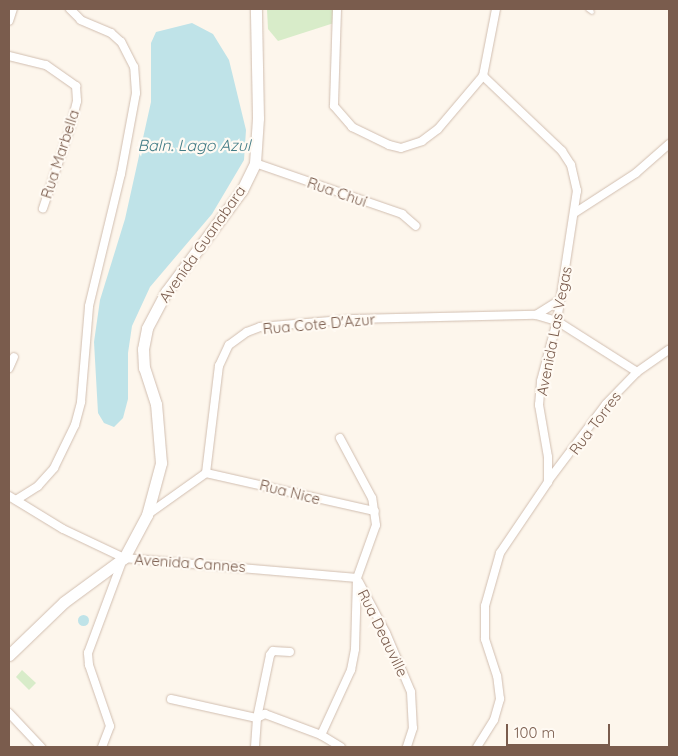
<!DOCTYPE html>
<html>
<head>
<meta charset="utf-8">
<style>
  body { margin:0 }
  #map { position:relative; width:678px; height:756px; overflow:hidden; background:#fdf6ec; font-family:Quicksand,sans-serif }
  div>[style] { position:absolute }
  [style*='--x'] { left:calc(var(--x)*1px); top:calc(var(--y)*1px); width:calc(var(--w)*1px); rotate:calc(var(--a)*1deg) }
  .green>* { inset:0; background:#d8ecc9 }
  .water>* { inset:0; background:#bfe3e8 }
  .round { border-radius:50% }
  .roads { filter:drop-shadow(0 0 1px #d1beb0) drop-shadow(0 0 1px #d1beb0) }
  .lane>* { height:4px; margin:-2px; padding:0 2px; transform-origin:2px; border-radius:2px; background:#fff }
  .street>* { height:8px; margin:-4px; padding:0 4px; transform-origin:4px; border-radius:4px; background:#fff }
  .secondary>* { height:11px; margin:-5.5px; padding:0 5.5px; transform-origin:5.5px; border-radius:5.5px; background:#fff }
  span { translate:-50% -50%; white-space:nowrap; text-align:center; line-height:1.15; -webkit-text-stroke:4.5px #fffaf3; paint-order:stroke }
  .street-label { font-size:15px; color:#7a5c4d }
  .water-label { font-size:16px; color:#437c86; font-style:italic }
  .frame { position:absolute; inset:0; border:10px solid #7a5c4d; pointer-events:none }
  .scale { position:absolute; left:506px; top:724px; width:104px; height:22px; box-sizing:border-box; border:2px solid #7a5c4d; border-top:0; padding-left:6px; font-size:15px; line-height:18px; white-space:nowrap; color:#7a5c4d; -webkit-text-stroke:4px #fffaf3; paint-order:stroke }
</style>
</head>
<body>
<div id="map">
  <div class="green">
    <div style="clip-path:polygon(267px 9px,333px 9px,334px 23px,278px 41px,268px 29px)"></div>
    <div style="clip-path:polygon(22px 670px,36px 683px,29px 690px,16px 677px)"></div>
  </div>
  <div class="water">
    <div style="clip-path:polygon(192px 23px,213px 34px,229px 60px,246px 130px,244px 160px,212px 214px,150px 287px,132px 326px,128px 353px,128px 399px,123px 418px,114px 427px,104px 423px,98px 413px,94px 342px,100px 300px,125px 219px,151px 102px,151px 43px,156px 32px)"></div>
    <div class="round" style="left:77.5px;top:614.5px;width:11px;height:11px"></div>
  </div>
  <div class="roads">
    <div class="lane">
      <div style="--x:588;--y:9;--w:5;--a:37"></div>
    </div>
    <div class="street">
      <div style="--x:337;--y:9;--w:97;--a:91.8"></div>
      <div style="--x:334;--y:106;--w:28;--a:49"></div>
      <div style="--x:352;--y:127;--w:41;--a:25.9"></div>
      <div style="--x:389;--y:145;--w:12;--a:14"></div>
      <div style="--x:401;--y:148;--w:22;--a:-18"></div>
      <div style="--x:422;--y:141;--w:20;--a:-37"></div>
      <div style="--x:438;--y:129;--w:70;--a:-49.7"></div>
      <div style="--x:483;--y:76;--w:68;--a:-79"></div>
      <div style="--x:9;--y:21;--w:13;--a:-72"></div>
      <div style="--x:9;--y:56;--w:38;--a:14"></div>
      <div style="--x:46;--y:65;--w:37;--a:35"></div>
      <div style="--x:76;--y:86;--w:15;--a:86"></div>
      <div style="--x:77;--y:101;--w:25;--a:104"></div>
      <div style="--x:71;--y:125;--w:88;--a:108.6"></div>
      <div style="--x:255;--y:163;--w:156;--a:19.1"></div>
      <div style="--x:402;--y:214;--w:18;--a:41"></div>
      <div style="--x:576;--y:212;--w:72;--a:-33"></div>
      <div style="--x:636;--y:173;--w:44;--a:-41.3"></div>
      <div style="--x:536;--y:315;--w:25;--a:-32"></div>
      <div style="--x:9;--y:368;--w:12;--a:-66"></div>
      <div style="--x:206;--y:473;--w:173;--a:12.7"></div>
      <div style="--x:548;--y:481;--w:96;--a:-53"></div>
      <div style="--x:606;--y:404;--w:45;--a:-45.9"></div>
      <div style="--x:637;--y:372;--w:39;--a:-35"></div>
      <div style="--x:9;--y:496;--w:63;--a:31.4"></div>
      <div style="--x:63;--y:529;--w:68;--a:25.4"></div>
      <div style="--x:124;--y:558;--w:234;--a:4.9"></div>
      <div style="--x:16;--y:500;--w:26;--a:-32"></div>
      <div style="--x:38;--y:486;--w:24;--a:-48"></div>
      <div style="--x:54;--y:468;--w:48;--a:-64"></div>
      <div style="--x:75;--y:425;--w:24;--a:-75"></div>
      <div style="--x:81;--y:402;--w:96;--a:-85.2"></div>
      <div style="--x:89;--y:306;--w:136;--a:-76.4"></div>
      <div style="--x:121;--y:174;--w:82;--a:-79.5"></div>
      <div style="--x:136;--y:93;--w:26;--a:-94"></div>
      <div style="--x:134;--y:67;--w:28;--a:-117"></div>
      <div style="--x:121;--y:42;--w:13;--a:-138"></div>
      <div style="--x:111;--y:33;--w:33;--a:-157"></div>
      <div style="--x:81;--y:20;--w:16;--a:-135"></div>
      <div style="--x:147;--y:515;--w:72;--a:-35.4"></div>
      <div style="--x:206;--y:473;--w:108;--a:-83.1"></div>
      <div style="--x:219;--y:366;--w:23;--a:-65"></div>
      <div style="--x:229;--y:345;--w:22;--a:-36"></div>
      <div style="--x:247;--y:332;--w:14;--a:-21"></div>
      <div style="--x:260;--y:327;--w:94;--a:-4.9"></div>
      <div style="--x:354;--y:319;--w:182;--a:-1.3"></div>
      <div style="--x:536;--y:315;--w:22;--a:16"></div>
      <div style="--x:557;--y:321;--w:95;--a:32.5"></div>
      <div style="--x:359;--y:582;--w:58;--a:62.1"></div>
      <div style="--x:386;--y:633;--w:64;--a:67"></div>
      <div style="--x:411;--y:692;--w:36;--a:87"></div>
      <div style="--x:413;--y:728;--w:20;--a:108"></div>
      <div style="--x:171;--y:699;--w:88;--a:12.5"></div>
      <div style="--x:257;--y:718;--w:9;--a:-27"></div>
      <div style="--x:265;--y:714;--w:60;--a:20.6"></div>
      <div style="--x:321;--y:735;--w:23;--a:31"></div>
      <div style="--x:9;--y:713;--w:47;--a:46.7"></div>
      <div style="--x:321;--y:735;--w:72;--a:-65.2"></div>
      <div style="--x:351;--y:670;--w:21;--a:-79"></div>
      <div style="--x:355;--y:649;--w:71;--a:-88.4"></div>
      <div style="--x:357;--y:578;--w:56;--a:-70.3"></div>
      <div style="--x:376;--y:525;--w:27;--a:-98"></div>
      <div style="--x:372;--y:498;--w:68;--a:-118.1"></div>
      <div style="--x:102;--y:747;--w:22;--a:-69"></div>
      <div style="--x:110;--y:726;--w:65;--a:-109"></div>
      <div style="--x:89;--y:665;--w:12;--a:-95"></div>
      <div style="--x:88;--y:653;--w:100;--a:-69.6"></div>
      <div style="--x:255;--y:747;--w:29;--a:-86"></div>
      <div style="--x:257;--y:718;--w:64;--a:-78.3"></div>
      <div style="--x:270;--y:655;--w:5;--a:-53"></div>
      <div style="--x:273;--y:651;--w:17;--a:3"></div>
      <div style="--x:477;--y:747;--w:32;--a:-58"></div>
      <div style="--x:494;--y:720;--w:22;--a:-74"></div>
      <div style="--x:500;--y:699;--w:23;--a:-97"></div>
      <div style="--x:497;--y:676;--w:39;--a:-108"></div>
      <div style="--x:485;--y:639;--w:33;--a:-90"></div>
      <div style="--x:485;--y:606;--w:55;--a:-74.2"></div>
      <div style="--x:500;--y:553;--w:86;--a:-55.9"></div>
      <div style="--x:548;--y:482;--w:25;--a:-90"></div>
      <div style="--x:548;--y:457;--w:53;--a:-99.8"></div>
      <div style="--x:539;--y:405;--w:24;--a:-85"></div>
      <div style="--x:541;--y:381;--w:62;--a:-75.1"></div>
      <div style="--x:557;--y:321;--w:132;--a:-81.3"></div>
      <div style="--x:577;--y:191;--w:27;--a:-103"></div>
      <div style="--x:571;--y:165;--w:17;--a:-123"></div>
      <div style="--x:562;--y:151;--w:109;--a:-136.5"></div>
    </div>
    <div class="secondary">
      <div style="--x:9;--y:655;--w:76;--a:-43.9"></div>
      <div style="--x:64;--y:602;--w:74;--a:-36.3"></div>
      <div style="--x:124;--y:558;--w:49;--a:-61.9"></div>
      <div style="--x:147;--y:515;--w:54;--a:-74.9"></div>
      <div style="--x:161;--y:463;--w:59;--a:-94.8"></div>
      <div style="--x:156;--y:404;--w:38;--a:-108"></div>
      <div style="--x:144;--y:368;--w:19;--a:-93"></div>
      <div style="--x:143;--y:349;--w:21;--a:-79"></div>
      <div style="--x:147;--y:328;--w:41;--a:-62.2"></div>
      <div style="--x:166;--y:292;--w:127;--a:-53.3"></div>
      <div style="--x:242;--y:190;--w:30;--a:-64"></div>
      <div style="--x:255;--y:163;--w:45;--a:-86.2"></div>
      <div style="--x:258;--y:118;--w:109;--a:-91.1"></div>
    </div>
  </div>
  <div class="street-label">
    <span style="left:60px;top:154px;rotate:-72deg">Rua Marbella</span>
    <span style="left:337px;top:192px;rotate:19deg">Rua Chuí</span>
    <span style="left:202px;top:244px;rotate:-55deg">Avenida Guanabara</span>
    <span style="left:319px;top:324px;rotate:-5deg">Rua Cote D'Azur</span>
    <span style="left:554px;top:331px;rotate:-79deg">Avenida Las Vegas</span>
    <span style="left:595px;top:423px;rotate:-53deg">Rua Torres</span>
    <span style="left:290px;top:492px;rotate:14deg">Rua Nice</span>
    <span style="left:190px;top:563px;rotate:4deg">Avenida Cannes</span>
    <span style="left:383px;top:633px;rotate:64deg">Rua Deauville</span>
  </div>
  <div class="water-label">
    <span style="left:194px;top:145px">Baln. Lago Azul</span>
  </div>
  <div class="frame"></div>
  <div class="scale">100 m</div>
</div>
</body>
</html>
